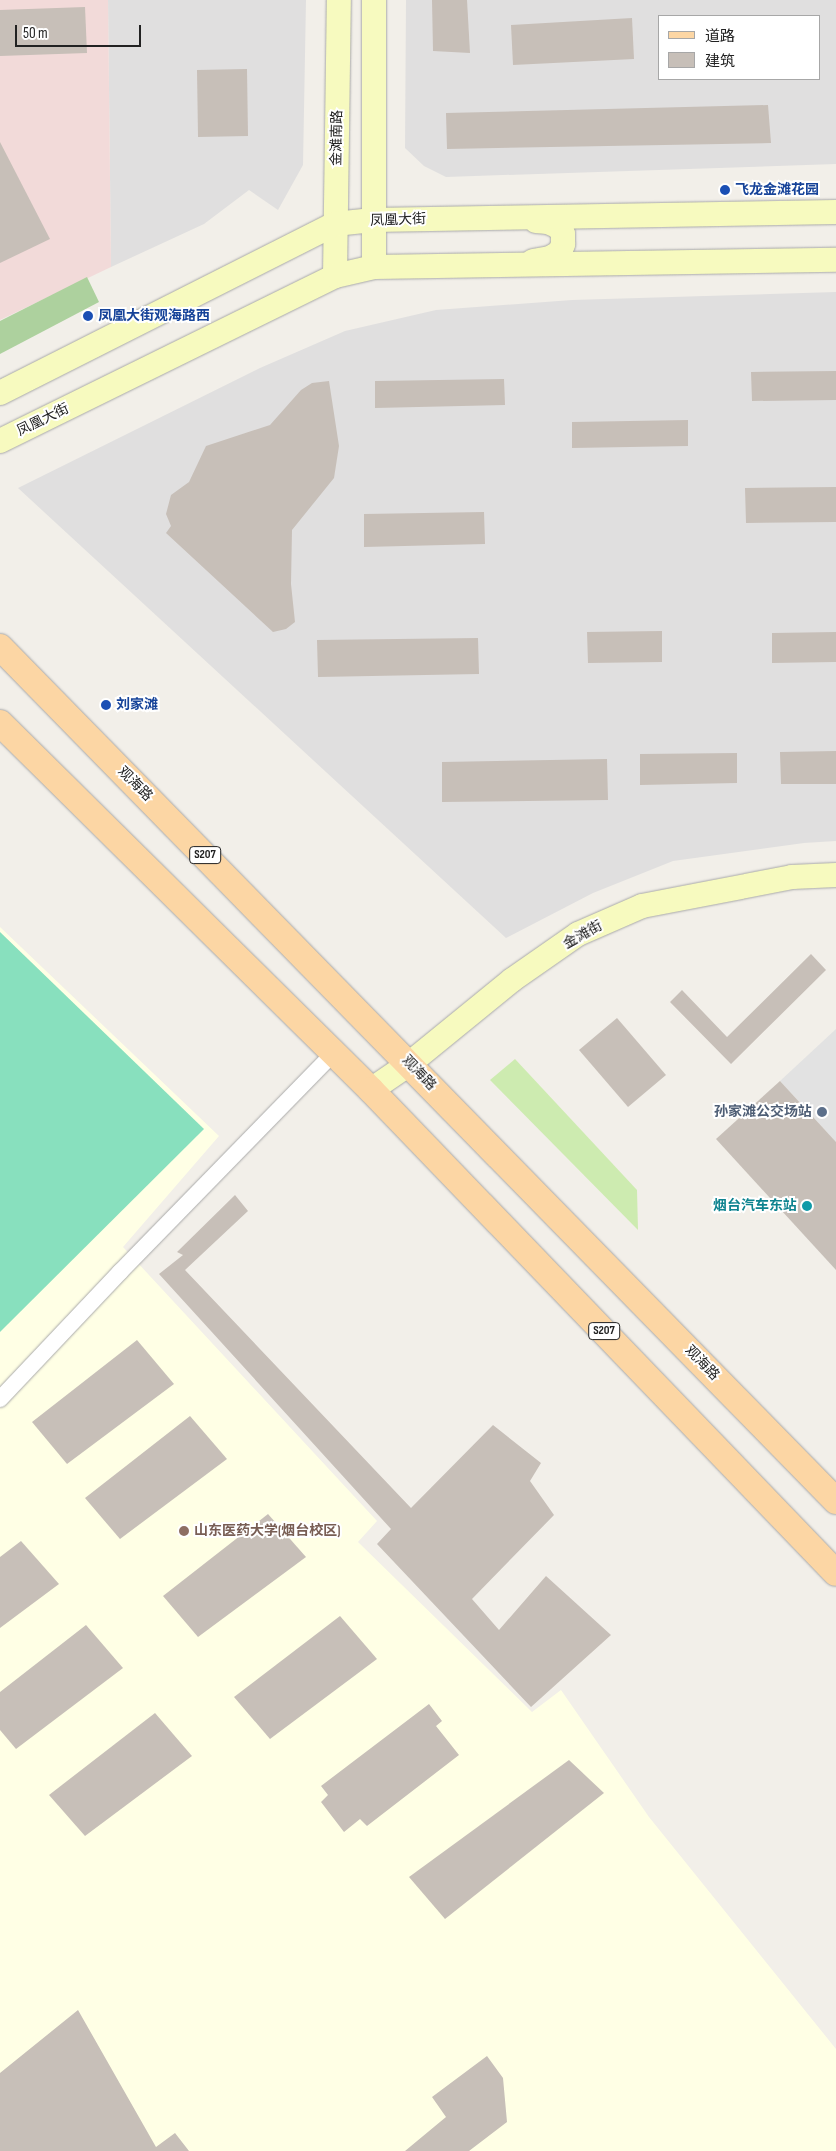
<!DOCTYPE html>
<html>
<head>
<meta charset="utf-8">
<style>
  body { margin:0 }
  #map { position:relative; width:836px; height:2151px; overflow:hidden; background:#f2efe9; font-family:"Sofia Sans Condensed","Noto Sans SC",sans-serif }
  div>[style] { position:absolute }
  [style*='--x'] { left:calc(var(--x)*1px); top:calc(var(--y)*1px); width:calc(var(--w)*1px); rotate:calc(var(--a)*1deg) }
  .residential>* { inset:0; background:#e0dfdf }
  .commercial>* { inset:0; background:#f2dad9 }
  .education>* { inset:0; background:#ffffe5 }
  .grass>* { inset:0; background:#cdebb0 }
  .forest>* { inset:0; background:#add19e }
  .pitch>* { inset:0; background:#88e0be }
  .parking>* { inset:0; background:#e2e2e2 }
  .building>* { inset:0; background:#c7bfb8 }
  .roads { filter:drop-shadow(0 0 1px #a9a9a9) drop-shadow(0 0 1px #a9a9a9) }
  .street>* { height:16px; margin:-8px; padding:0 8px; transform-origin:8px; border-radius:8px; background:#fff }
  .secondary>* { height:24px; margin:-12px; padding:0 12px; transform-origin:12px; border-radius:12px; background:#f7fabf }
  .primary>* { height:26px; margin:-13px; padding:0 13px; transform-origin:13px; border-radius:13px; background:#fcd6a4 }
  .dots>* { width:14px; height:14px; translate:-50% -50%; box-sizing:border-box; border:2px solid #fff; border-radius:50% }
  span { translate:-50% -50%; white-space:nowrap; text-align:center; line-height:1.15; -webkit-text-stroke:4px #fff; paint-order:stroke }
  .shield-label span { padding:1px 4px; background:#fff; border:1px solid; border-radius:4px; -webkit-text-stroke-width:0 }
  .shield-label { font-size:12px; color:#222; font-weight:700 }
  .street-label { font-size:14px; color:#222 }
  .transit-label { font-size:14px; color:#164399; font-weight:700 }
  .left { translate:0 -50%; text-align:left }
  .service-label { font-size:14px; color:#4e5e75; font-weight:700 }
  .right { translate:-100% -50%; text-align:right }
  .culture-label { font-size:14px; color:#0d838f; font-weight:700 }
  .education-label { font-size:14px; color:#785e54; font-weight:700 }
  .legend { position:absolute; left:658px; top:15px; width:162px; height:65px; box-sizing:border-box; background:#fff; border:1px solid #a7a7a7; margin:0; padding:6px 9px; list-style:none; font-size:15px; color:#222 }
  .legend li { display:flex; align-items:center; gap:10px; height:25px }
  .legend b { width:25px; border:1px solid #a7a7a7 }
  .scale { position:absolute; left:15px; top:25px; width:126px; height:22px; box-sizing:border-box; border:2px solid #222; border-top:0; padding-left:6px; font-size:15px; line-height:18px; white-space:nowrap; color:#222; -webkit-text-stroke:4px #fff; paint-order:stroke }
</style>
</head>
<body>
<div id="map">
  <div class="residential">
    <div style="clip-path:polygon(108px 0,306px 0,303px 165px,278px 210px,249px 190px,204px 224px,111px 267px)"></div>
    <div style="clip-path:polygon(evenodd,406px 0,836px 0,836px 164px,446px 177px,424px 166px,405px 148px,406px 0,660px 16px,820px 16px,820px 79px,660px 79px,660px 16px)"></div>
    <div style="clip-path:polygon(836px 292px,836px 841px,804px 843px,673px 861px,593px 893px,506px 938px,18px 488px,260px 368px,345px 331px,436px 310px,572px 300px)"></div>
  </div>
  <div class="commercial">
    <div style="clip-path:polygon(0 0,108px 0,111px 267px,0 320px)"></div>
  </div>
  <div class="education">
    <div style="clip-path:polygon(0 927px,219px 1136px,123px 1247px,377px 1521px,358px 1542px,532px 1712px,561px 1690px,649px 1817px,836px 2049px,836px 2151px,0 2151px)"></div>
  </div>
  <div class="grass">
    <div style="clip-path:polygon(515px 1059px,637px 1190px,638px 1230px,490px 1080px)"></div>
  </div>
  <div class="forest">
    <div style="clip-path:polygon(87px 277px,99px 302px,0 354px,0 321px)"></div>
  </div>
  <div class="pitch">
    <div style="clip-path:polygon(0 932px,204px 1129px,0 1332px)"></div>
  </div>
  <div class="parking">
    <div style="clip-path:polygon(836px 1029px,836px 1142px,780px 1081px)"></div>
  </div>
  <div class="building">
    <div style="clip-path:polygon(432px 0,467px 0,470px 53px,433px 51px)"></div>
    <div style="clip-path:polygon(85px 7px,87px 53px,0 56px,0 10px)"></div>
    <div style="clip-path:polygon(632px 18px,634px 59px,513px 65px,511px 25px)"></div>
    <div style="clip-path:polygon(247px 69px,248px 136px,198px 137px,197px 70px)"></div>
    <div style="clip-path:polygon(768px 105px,771px 143px,447px 149px,446px 113px)"></div>
    <div style="clip-path:polygon(0 142px,50px 239px,0 263px)"></div>
    <div style="clip-path:polygon(836px 371px,836px 400px,752px 401px,751px 372px)"></div>
    <div style="clip-path:polygon(504px 379px,505px 405px,375px 408px,375px 381px)"></div>
    <div style="clip-path:polygon(329px 381px,339px 446px,334px 478px,292px 530px,291px 584px,295px 622px,286px 629px,273px 632px,166px 533px,171px 526px,166px 514px,171px 495px,189px 482px,206px 446px,270px 425px,301px 390px,312px 383px)"></div>
    <div style="clip-path:polygon(688px 420px,688px 446px,572px 448px,572px 422px)"></div>
    <div style="clip-path:polygon(836px 487px,836px 522px,746px 523px,745px 488px)"></div>
    <div style="clip-path:polygon(484px 512px,485px 544px,364px 547px,364px 514px)"></div>
    <div style="clip-path:polygon(662px 631px,662px 662px,588px 663px,587px 632px)"></div>
    <div style="clip-path:polygon(836px 632px,836px 662px,772px 663px,772px 633px)"></div>
    <div style="clip-path:polygon(478px 638px,479px 674px,318px 677px,317px 640px)"></div>
    <div style="clip-path:polygon(836px 751px,836px 784px,781px 784px,780px 752px)"></div>
    <div style="clip-path:polygon(737px 753px,737px 783px,640px 785px,640px 754px)"></div>
    <div style="clip-path:polygon(607px 759px,608px 800px,442px 802px,442px 762px)"></div>
    <div style="clip-path:polygon(811px 954px,826px 970px,731px 1064px,670px 1002px,682px 990px,727px 1037px)"></div>
    <div style="clip-path:polygon(617px 1018px,666px 1075px,628px 1107px,579px 1050px)"></div>
    <div style="clip-path:polygon(780px 1081px,836px 1142px,836px 1270px,716px 1139px)"></div>
    <div style="clip-path:polygon(235px 1195px,248px 1211px,185px 1270px,411px 1508px,493px 1425px,541px 1463px,530px 1481px,554px 1515px,472px 1599px,499px 1630px,546px 1576px,611px 1635px,531px 1707px,377px 1544px,391px 1529px,159px 1274px,183px 1255px,177px 1252px)"></div>
    <div style="clip-path:polygon(137px 1340px,174px 1384px,67px 1464px,32px 1422px)"></div>
    <div style="clip-path:polygon(190px 1416px,227px 1459px,120px 1539px,85px 1498px)"></div>
    <div style="clip-path:polygon(268px 1514px,306px 1557px,198px 1637px,163px 1596px)"></div>
    <div style="clip-path:polygon(21px 1541px,59px 1584px,0 1628px,0 1557px)"></div>
    <div style="clip-path:polygon(340px 1616px,377px 1659px,270px 1739px,234px 1697px)"></div>
    <div style="clip-path:polygon(86px 1625px,123px 1668px,16px 1749px,0 1730px,0 1692px)"></div>
    <div style="clip-path:polygon(429px 1704px,442px 1721px,436px 1726px,459px 1755px,367px 1826px,360px 1819px,344px 1832px,321px 1802px,328px 1795px,321px 1786px)"></div>
    <div style="clip-path:polygon(155px 1713px,192px 1756px,85px 1836px,49px 1795px)"></div>
    <div style="clip-path:polygon(569px 1760px,604px 1793px,445px 1919px,409px 1877px)"></div>
    <div style="clip-path:polygon(78px 2010px,156px 2147px,175px 2133px,189px 2151px,0 2151px,0 2073px)"></div>
    <div style="clip-path:polygon(487px 2056px,503px 2078px,507px 2122px,469px 2151px,405px 2151px,446px 2117px,432px 2097px)"></div>
  </div>
  <div class="roads">
    <div class="street">
      <div style="--x:0;--y:1399;--w:175;--a:-46.6"></div>
      <div style="--x:120;--y:1272;--w:306;--a:-45.7"></div>
    </div>
    <div class="secondary">
      <div style="--x:533;--y:261;--w:17;--a:-10"></div>
      <div style="--x:550;--y:258;--w:12;--a:-31"></div>
      <div style="--x:560;--y:252;--w:9;--a:-69"></div>
      <div style="--x:563;--y:244;--w:10;--a:-90"></div>
      <div style="--x:563;--y:234;--w:8;--a:-120"></div>
      <div style="--x:559;--y:227;--w:12;--a:-156"></div>
      <div style="--x:548;--y:222;--w:12;--a:-175"></div>
      <div style="--x:374;--y:267;--w:267;--a:-90"></div>
      <div style="--x:335;--y:276;--w:276;--a:-89.2"></div>
      <div style="--x:0;--y:393;--w:375;--a:-26.8"></div>
      <div style="--x:335;--y:224;--w:38;--a:-6"></div>
      <div style="--x:373;--y:220;--w:463;--a:-1"></div>
      <div style="--x:0;--y:441;--w:373;--a:-26.2"></div>
      <div style="--x:335;--y:276;--w:40;--a:-13"></div>
      <div style="--x:374;--y:267;--w:462;--a:-0.9"></div>
      <div style="--x:371;--y:1090;--w:46;--a:-34.4"></div>
      <div style="--x:409;--y:1064;--w:133;--a:-39.2"></div>
      <div style="--x:512;--y:980;--w:80;--a:-34.9"></div>
      <div style="--x:578;--y:934;--w:70;--a:-23.6"></div>
      <div style="--x:642;--y:906;--w:153;--a:-10.9"></div>
      <div style="--x:792;--y:877;--w:44;--a:-2.6"></div>
    </div>
    <div class="primary">
      <div style="--x:0;--y:647;--w:1195;--a:45.61"></div>
      <div style="--x:0;--y:723;--w:522;--a:44.69"></div>
      <div style="--x:371;--y:1090;--w:670;--a:46.09"></div>
    </div>
  </div>
  <div class="dots">
    <div style="left:725px;top:190px;background:#1a4fb4"></div>
    <div style="left:88px;top:316px;background:#1a4fb4"></div>
    <div style="left:106px;top:705px;background:#1a4fb4"></div>
    <div style="left:822px;top:1112px;background:#5c6f8a"></div>
    <div style="left:807px;top:1206px;background:#0f9aa8"></div>
    <div style="left:184px;top:1531px;background:#8d6e63"></div>
  </div>
  <div class="shield-label">
    <span style="left:205px;top:855px">S207</span>
    <span style="left:604px;top:1331px">S207</span>
  </div>
  <div class="street-label">
    <span style="left:337px;top:138px;rotate:-89deg">金滩南路</span>
    <span style="left:398px;top:220px;rotate:-2deg">凤凰大街</span>
    <span style="left:43px;top:420px;rotate:-26deg">凤凰大街</span>
    <span style="left:135px;top:784px;rotate:45deg">观海路</span>
    <span style="left:583px;top:935px;rotate:-29deg">金滩街</span>
    <span style="left:419px;top:1073px;rotate:46deg">观海路</span>
    <span style="left:702px;top:1363px;rotate:46deg">观海路</span>
  </div>
  <div class="transit-label">
    <span class="left" style="left:735px;top:190px">飞龙金滩花园</span>
    <span class="left" style="left:98px;top:316px">凤凰大街观海路西</span>
    <span class="left" style="left:116px;top:705px">刘家滩</span>
  </div>
  <div class="service-label">
    <span class="right" style="left:812px;top:1112px">孙家滩公交场站</span>
  </div>
  <div class="culture-label">
    <span class="right" style="left:797px;top:1206px">烟台汽车东站</span>
  </div>
  <div class="education-label">
    <span class="left" style="left:194px;top:1531px">山东医药大学(烟台校区)</span>
  </div>
  <ul class="legend">
  <li><b style="height:6px;background:#fcd6a4"></b>道路</li>
  <li><b style="height:14px;background:#c7bfb8"></b>建筑</li>
  </ul>
  <div class="scale">50 m</div>
</div>
</body>
</html>
